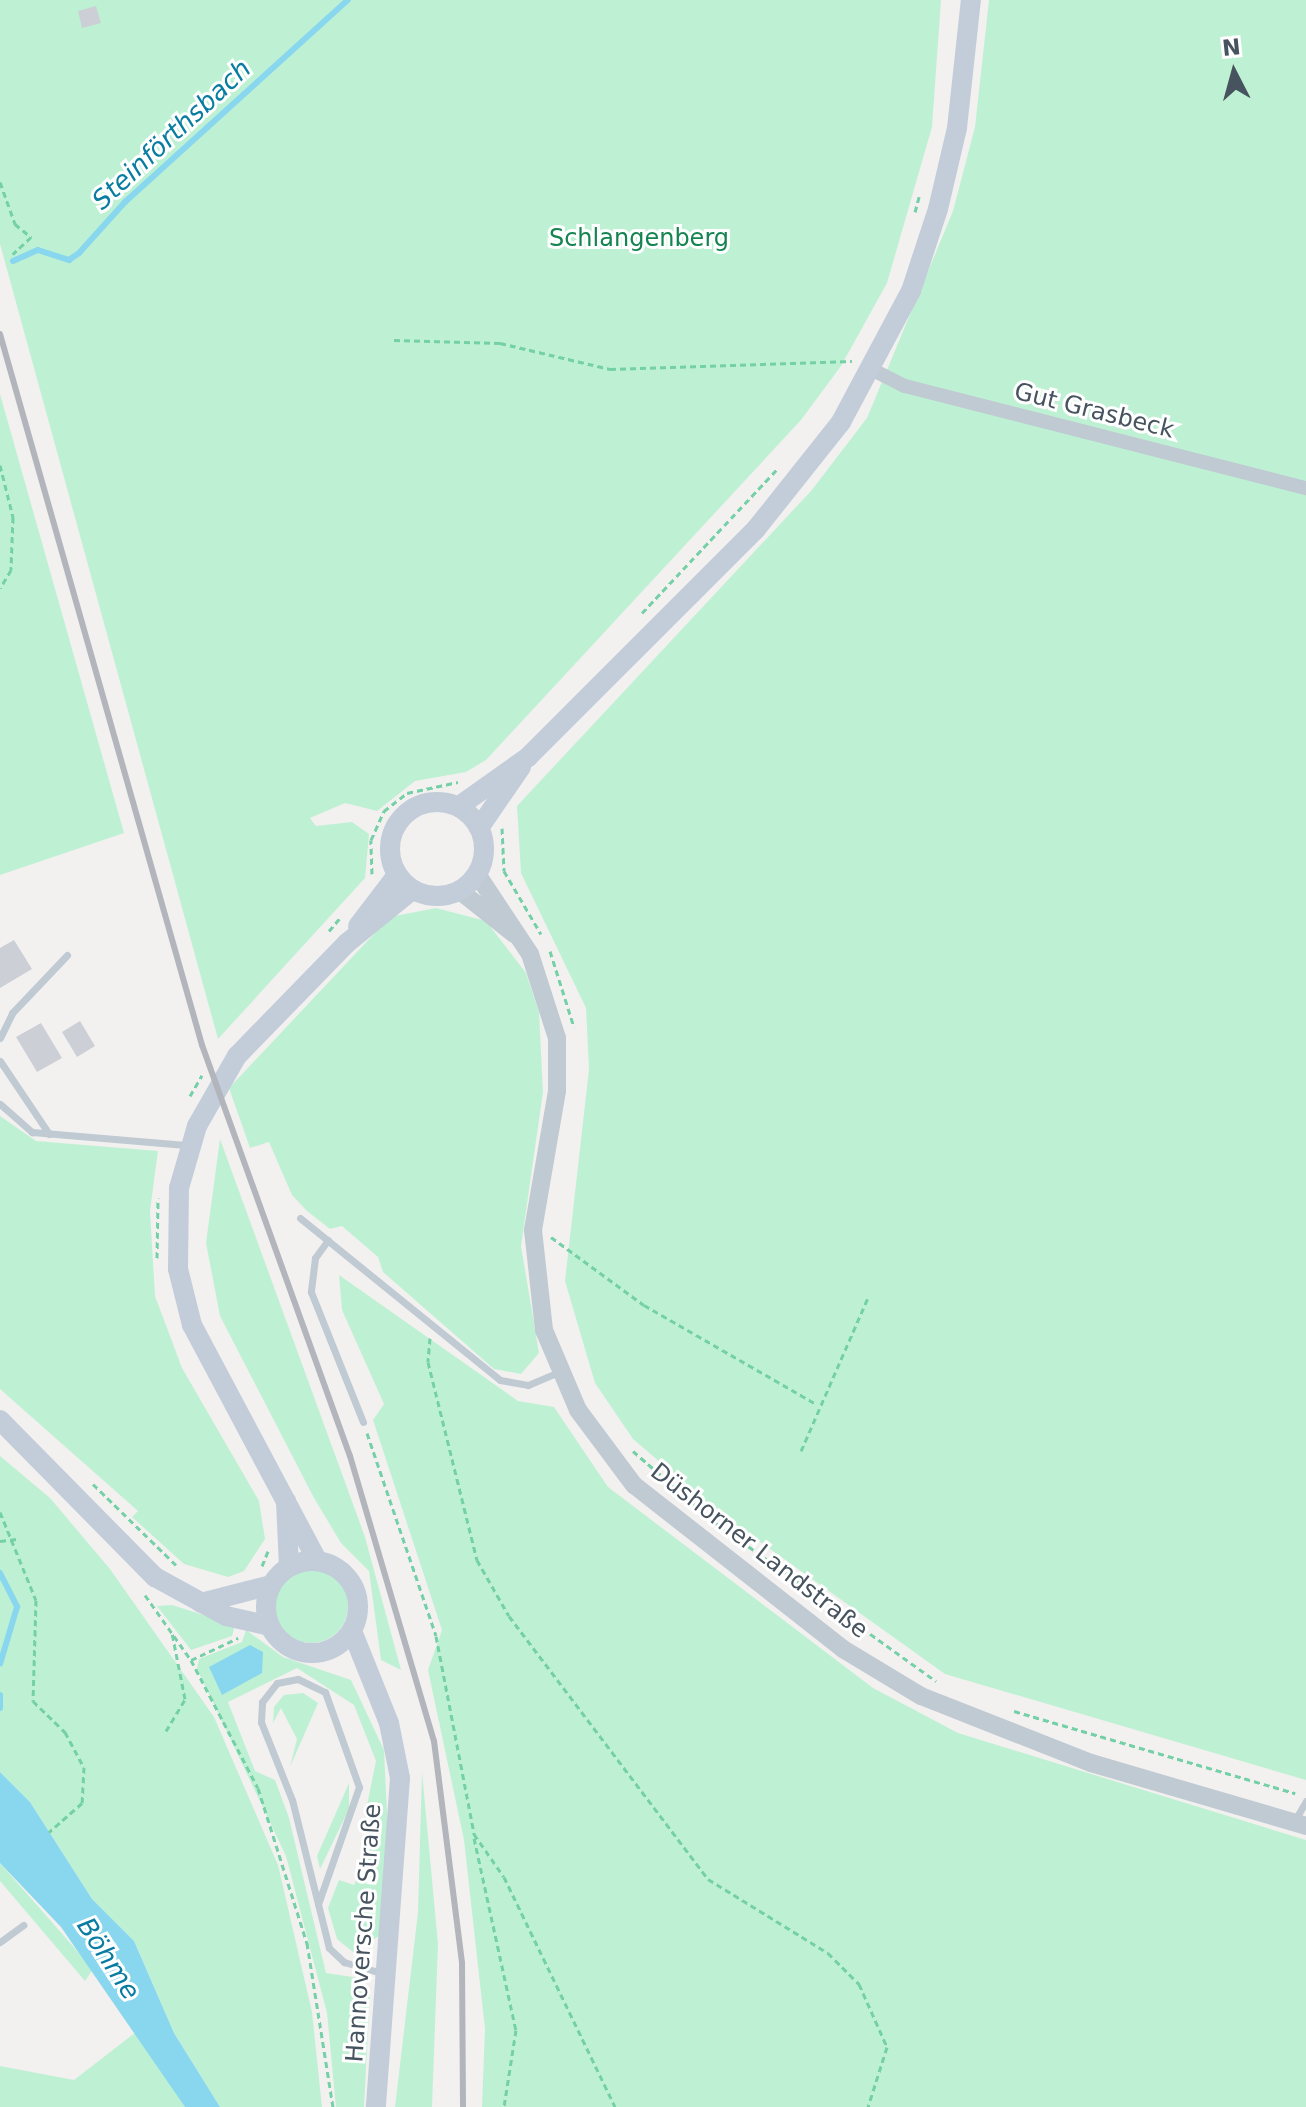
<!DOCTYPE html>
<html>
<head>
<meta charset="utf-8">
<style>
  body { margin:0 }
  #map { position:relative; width:1306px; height:2107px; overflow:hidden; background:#f3f0f0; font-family:"DejaVu Sans",sans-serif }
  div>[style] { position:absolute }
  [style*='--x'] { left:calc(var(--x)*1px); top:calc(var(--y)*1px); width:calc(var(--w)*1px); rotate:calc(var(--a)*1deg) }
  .green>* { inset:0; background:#bef1d3 }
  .round { border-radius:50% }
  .water>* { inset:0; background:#89d7ef }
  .stream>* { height:6px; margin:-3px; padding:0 3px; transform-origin:3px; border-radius:3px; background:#89d7ef }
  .building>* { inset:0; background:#cccfd5 }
  .path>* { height:3px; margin-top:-1.5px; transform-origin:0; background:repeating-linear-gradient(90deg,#74d0a6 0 6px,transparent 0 10px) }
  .service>* { height:7px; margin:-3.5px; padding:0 3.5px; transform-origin:3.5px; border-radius:3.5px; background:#c0cad2 }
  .minor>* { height:14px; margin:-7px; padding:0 7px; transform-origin:7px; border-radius:7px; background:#c0cad2 }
  .tertiary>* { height:18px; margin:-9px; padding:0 9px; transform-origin:9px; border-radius:9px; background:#c0cad2 }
  .secondary>* { height:20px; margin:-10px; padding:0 10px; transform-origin:10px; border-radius:10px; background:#c2cdd9 }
  .secondary>.ring { margin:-10px; padding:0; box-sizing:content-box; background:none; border:20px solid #c2cdd9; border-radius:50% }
  .rail>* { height:6px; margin:-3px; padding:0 3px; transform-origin:3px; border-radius:3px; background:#b2b5bb }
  span { translate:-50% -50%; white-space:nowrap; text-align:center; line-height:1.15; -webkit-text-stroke:6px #fff; paint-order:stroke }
  .park-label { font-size:24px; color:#148450 }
  .street-label { font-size:24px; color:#47535e }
  .water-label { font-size:26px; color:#087ca1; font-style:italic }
  .north { position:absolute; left:1194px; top:32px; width:80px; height:80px; -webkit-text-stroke:6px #fff; paint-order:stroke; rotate:354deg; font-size:22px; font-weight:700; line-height:32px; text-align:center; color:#47535e }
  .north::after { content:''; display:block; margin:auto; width:28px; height:36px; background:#47535e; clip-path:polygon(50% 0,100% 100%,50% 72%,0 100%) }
</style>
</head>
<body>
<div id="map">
  <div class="green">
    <div style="clip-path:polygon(0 0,941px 0,932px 127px,887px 283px,841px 366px,801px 420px,486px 760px,466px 772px,415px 781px,377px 811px,345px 803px,310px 818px,316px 826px,352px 822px,369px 834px,365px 878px,218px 1039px,0 244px)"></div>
    <div style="clip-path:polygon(989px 0,1306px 0,1306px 1780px,945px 1674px,721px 1514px,633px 1439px,595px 1383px,565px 1281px,589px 1069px,586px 1008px,521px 873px,517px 806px,811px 491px,867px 418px,953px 211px,975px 127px)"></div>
    <div style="clip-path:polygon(0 394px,124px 833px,0 875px)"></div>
    <div style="clip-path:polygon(436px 908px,486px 921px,526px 973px,539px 1012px,543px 1092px,521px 1246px,539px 1353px,521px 1374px,494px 1369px,383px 1272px,378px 1257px,342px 1226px,330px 1229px,307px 1211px,292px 1195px,269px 1142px,250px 1148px,229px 1088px,390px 917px)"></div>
    <div style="clip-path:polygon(0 1116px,36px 1141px,158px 1151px,150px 1211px,155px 1296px,182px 1368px,259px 1501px,265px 1539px,244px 1571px,228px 1577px,184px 1564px,132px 1517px,138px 1511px,0 1389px)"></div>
    <div style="clip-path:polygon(220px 1139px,365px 1537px,401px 1670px,381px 1660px,369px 1571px,341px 1543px,314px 1498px,220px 1316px,206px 1243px)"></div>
    <div style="clip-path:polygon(339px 1275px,518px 1401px,554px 1407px,608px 1487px,873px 1688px,958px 1733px,1306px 1840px,1306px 2107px,482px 2107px,485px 2029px,464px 1840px,428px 1670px,442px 1630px,373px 1420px,384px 1404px,342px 1310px)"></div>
    <div style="clip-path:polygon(0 1456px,50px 1498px,110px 1569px,214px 1717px,278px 1865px,312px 2012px,322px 2107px,220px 2107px,174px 2033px,134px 1941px,92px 1899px,30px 1802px,0 1772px)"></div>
    <div class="round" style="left:274px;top:1569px;width:74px;height:74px"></div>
    <div style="clip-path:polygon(172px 1605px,235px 1625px,232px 1636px,191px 1650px,157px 1606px)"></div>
    <div style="clip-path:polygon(246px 1630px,283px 1657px,351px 1680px,384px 1750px,388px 1835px,379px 1936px,353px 1952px,337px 1939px,328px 1908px,339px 1880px,354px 1885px,377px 1834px,363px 1825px,376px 1761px,354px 1705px,297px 1668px,228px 1702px,255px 1771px,275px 1780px,289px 1818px,326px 1973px,359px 1978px,370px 1991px,364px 2107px,336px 2107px,327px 2013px,286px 1856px,197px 1669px,199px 1659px,242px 1642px)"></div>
    <div style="clip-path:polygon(303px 1693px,318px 1703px,290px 1767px,297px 1739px,281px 1708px,273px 1723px,274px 1707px,284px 1695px)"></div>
    <div style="clip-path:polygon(422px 1772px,438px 1944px,432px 2107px,395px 2107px,418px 1912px)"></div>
    <div style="clip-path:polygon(349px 1783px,349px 1809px,320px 1869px,317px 1856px)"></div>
    <div style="clip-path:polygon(0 1863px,93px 1969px,85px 1981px,0 1881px)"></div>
    <div style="clip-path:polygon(136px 2032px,185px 2107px,0 2107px,0 2066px,74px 2080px)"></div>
  </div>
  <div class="water">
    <div style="clip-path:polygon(250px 1645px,263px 1652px,262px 1673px,222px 1695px,209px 1667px)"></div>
    <div style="clip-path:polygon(0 1772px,30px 1802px,92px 1899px,134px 1941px,174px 2033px,220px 2107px,185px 2107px,61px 1927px,0 1863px)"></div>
  </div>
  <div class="stream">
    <div style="--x:13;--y:261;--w:27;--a:-24"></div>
    <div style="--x:38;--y:250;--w:33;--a:18"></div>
    <div style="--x:69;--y:260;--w:12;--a:-35"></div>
    <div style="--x:79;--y:253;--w:69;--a:-48"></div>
    <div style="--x:125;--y:202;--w:301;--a:-42.2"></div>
    <div style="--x:0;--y:1573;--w:38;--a:63"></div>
    <div style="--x:17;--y:1607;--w:59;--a:106.6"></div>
    <div style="--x:0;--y:1695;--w:13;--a:90"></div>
  </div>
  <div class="building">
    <div style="clip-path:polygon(96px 6px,101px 23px,82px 28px,78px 11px)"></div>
    <div style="clip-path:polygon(14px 940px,32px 969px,0 988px,0 948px)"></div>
    <div style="clip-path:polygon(80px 1021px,95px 1046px,77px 1057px,62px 1032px)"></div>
    <div style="clip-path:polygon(41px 1023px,62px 1058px,37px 1072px,16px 1037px)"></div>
  </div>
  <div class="path">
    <div style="--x:0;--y:182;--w:45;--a:70.3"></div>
    <div style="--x:15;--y:224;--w:21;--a:39"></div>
    <div style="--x:31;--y:237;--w:25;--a:137"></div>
    <div style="--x:915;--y:212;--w:16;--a:-75"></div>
    <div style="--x:394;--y:340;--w:106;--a:1.6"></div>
    <div style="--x:500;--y:343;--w:113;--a:13.3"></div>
    <div style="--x:610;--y:369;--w:242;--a:-1.9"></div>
    <div style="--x:0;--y:465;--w:54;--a:76"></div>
    <div style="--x:13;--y:517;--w:53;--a:92.2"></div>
    <div style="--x:11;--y:570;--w:21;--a:121"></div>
    <div style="--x:642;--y:613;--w:200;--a:-46.8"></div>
    <div style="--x:502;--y:828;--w:43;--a:87.3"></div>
    <div style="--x:504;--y:871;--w:73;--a:59.6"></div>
    <div style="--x:372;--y:874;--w:34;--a:-92"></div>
    <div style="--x:371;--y:840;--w:32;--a:-66"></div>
    <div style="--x:384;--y:811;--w:29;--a:-38"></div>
    <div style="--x:407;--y:793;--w:52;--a:-12.2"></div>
    <div style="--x:329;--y:931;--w:16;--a:-50"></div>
    <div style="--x:550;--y:951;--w:80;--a:72.5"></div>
    <div style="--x:190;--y:1096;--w:24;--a:-60"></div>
    <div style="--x:551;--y:1237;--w:115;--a:36.2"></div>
    <div style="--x:644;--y:1305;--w:198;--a:29.9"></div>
    <div style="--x:157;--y:1258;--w:60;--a:-89"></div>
    <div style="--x:430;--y:1338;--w:24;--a:95"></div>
    <div style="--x:428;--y:1362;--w:204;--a:76.1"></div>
    <div style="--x:477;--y:1560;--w:64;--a:60.3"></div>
    <div style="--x:509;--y:1616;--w:330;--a:52.9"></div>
    <div style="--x:708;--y:1879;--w:141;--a:31.7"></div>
    <div style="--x:828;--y:1953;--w:44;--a:45"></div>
    <div style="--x:859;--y:1984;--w:69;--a:66"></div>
    <div style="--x:887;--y:2047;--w:63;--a:107.6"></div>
    <div style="--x:367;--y:1433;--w:214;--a:71.2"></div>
    <div style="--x:436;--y:1636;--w:202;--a:79.1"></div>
    <div style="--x:474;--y:1834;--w:52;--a:55.1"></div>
    <div style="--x:504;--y:1877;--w:255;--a:64.2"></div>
    <div style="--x:633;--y:1451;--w:110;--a:40.9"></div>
    <div style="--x:716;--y:1523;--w:271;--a:35.7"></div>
    <div style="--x:801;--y:1451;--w:167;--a:-66.4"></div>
    <div style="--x:93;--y:1484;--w:116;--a:44.3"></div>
    <div style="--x:0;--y:1512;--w:95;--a:67.8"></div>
    <div style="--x:36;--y:1600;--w:101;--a:91.7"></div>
    <div style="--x:33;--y:1701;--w:45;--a:44.1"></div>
    <div style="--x:65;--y:1732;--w:40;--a:62"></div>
    <div style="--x:84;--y:1767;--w:36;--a:93"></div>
    <div style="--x:82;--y:1803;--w:44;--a:138.7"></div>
    <div style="--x:0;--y:1541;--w:17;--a:-7"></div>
    <div style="--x:262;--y:1566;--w:16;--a:-68"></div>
    <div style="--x:145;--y:1595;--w:80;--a:54.7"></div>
    <div style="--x:191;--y:1660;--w:144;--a:62.4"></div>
    <div style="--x:258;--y:1788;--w:163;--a:72.5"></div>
    <div style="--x:307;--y:1943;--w:166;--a:81"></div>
    <div style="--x:191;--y:1660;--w:52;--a:-25.1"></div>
    <div style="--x:1014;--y:1711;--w:293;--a:16.3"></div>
    <div style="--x:166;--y:1731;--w:37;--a:-59"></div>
    <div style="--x:185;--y:1699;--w:67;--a:-101.1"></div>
    <div style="--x:474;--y:1838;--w:197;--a:77.7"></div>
    <div style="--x:516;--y:2030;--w:78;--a:98.9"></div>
  </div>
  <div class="service">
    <div style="--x:0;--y:1038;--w:28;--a:-64"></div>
    <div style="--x:12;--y:1013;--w:80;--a:-46.5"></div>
    <div style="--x:0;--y:1061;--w:88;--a:56.1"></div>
    <div style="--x:0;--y:1104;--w:43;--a:41.2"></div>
    <div style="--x:32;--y:1132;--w:157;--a:4.8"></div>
    <div style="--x:300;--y:1218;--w:257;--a:39"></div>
    <div style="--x:500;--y:1380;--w:28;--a:10"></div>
    <div style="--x:528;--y:1385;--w:33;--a:-23"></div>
    <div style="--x:328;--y:1240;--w:22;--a:126"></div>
    <div style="--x:315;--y:1258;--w:34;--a:97"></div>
    <div style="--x:311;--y:1292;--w:140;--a:68.2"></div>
    <div style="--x:1295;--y:1820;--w:22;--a:-60"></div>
    <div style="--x:318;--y:1904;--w:107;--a:-104"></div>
    <div style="--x:292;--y:1800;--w:84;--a:-111.7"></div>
    <div style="--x:261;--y:1722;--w:20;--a:-87"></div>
    <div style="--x:262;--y:1702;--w:24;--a:-52"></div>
    <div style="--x:277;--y:1683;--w:21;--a:-11"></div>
    <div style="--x:298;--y:1679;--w:30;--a:26"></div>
    <div style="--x:325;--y:1692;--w:101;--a:70.3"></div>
    <div style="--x:359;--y:1787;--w:124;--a:109.3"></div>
    <div style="--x:318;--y:1904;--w:45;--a:76"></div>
    <div style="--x:329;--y:1948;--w:21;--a:43"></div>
    <div style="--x:344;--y:1962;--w:43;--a:16.3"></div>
    <div style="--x:0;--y:1942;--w:29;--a:-36"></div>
  </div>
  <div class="minor">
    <div style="--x:873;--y:370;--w:36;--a:27"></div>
    <div style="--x:905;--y:386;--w:414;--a:14.3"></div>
  </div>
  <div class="tertiary">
    <div style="--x:477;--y:874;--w:96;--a:56.5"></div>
    <div style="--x:530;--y:954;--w:88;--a:72.2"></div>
    <div style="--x:557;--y:1038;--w:53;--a:90"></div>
    <div style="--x:557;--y:1091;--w:141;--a:99.8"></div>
    <div style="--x:533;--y:1230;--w:101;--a:83.7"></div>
    <div style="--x:544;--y:1330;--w:87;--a:67"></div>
    <div style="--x:578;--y:1410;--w:94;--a:53.3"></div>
    <div style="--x:634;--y:1485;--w:266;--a:38.1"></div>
    <div style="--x:843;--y:1649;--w:91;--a:31.1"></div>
    <div style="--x:921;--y:1696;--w:183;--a:21.5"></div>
    <div style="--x:1091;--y:1763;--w:224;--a:16.3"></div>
    <div style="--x:460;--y:891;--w:69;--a:38.5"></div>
  </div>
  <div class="secondary">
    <div class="ring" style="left:390px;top:802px;width:74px;height:74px"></div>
    <div style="--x:458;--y:807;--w:86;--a:-35.5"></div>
    <div style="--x:528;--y:757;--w:322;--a:-45"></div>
    <div style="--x:756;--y:529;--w:137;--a:-51.5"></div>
    <div style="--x:841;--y:422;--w:149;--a:-61.9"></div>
    <div style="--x:911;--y:291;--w:86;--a:-71.8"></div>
    <div style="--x:938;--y:209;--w:83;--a:-76.8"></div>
    <div style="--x:957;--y:128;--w:129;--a:-83.8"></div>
    <div style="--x:479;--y:828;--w:74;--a:-55.5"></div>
    <div style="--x:358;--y:926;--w:64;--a:-52.6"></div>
    <div style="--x:0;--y:1420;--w:221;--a:45.4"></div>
    <div style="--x:155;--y:1577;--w:81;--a:28.8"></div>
    <div style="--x:226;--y:1616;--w:45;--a:12.8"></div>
    <div style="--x:286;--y:1501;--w:65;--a:87.4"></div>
    <div style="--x:317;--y:1560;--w:266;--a:-118"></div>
    <div style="--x:192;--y:1325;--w:58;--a:-104"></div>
    <div style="--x:178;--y:1269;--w:81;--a:-89.3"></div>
    <div style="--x:179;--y:1188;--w:65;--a:-73.8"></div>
    <div style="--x:197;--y:1126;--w:81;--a:-60.3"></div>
    <div style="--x:237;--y:1056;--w:158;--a:-45.8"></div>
    <div style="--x:347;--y:943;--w:84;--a:-39.2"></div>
    <div class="ring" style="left:266px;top:1561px;width:72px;height:72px"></div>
    <div style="--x:201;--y:1603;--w:72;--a:-14.4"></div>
    <div style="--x:352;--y:1631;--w:99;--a:68.1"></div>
    <div style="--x:389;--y:1723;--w:56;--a:78.7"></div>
    <div style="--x:400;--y:1778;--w:330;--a:94.2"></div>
  </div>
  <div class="rail">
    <div style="--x:0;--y:334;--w:739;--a:74.14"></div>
    <div style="--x:202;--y:1045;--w:437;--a:70.2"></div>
    <div style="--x:350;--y:1456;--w:297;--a:73.6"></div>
    <div style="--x:434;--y:1741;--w:224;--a:82.8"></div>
    <div style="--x:462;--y:1963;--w:144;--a:89.6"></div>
  </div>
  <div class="park-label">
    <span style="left:639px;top:239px">Schlangenberg</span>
  </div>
  <div class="street-label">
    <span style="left:1094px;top:411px;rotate:14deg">Gut Grasbeck</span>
    <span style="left:759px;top:1551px;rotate:38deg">Düshorner Landstraße</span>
    <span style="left:364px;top:1933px;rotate:-86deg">Hannoversche Straße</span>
  </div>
  <div class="water-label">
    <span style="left:172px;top:135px;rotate:-43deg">Steinförthsbach</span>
    <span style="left:108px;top:1959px;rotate:57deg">Böhme</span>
  </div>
  <div class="north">N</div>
</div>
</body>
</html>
